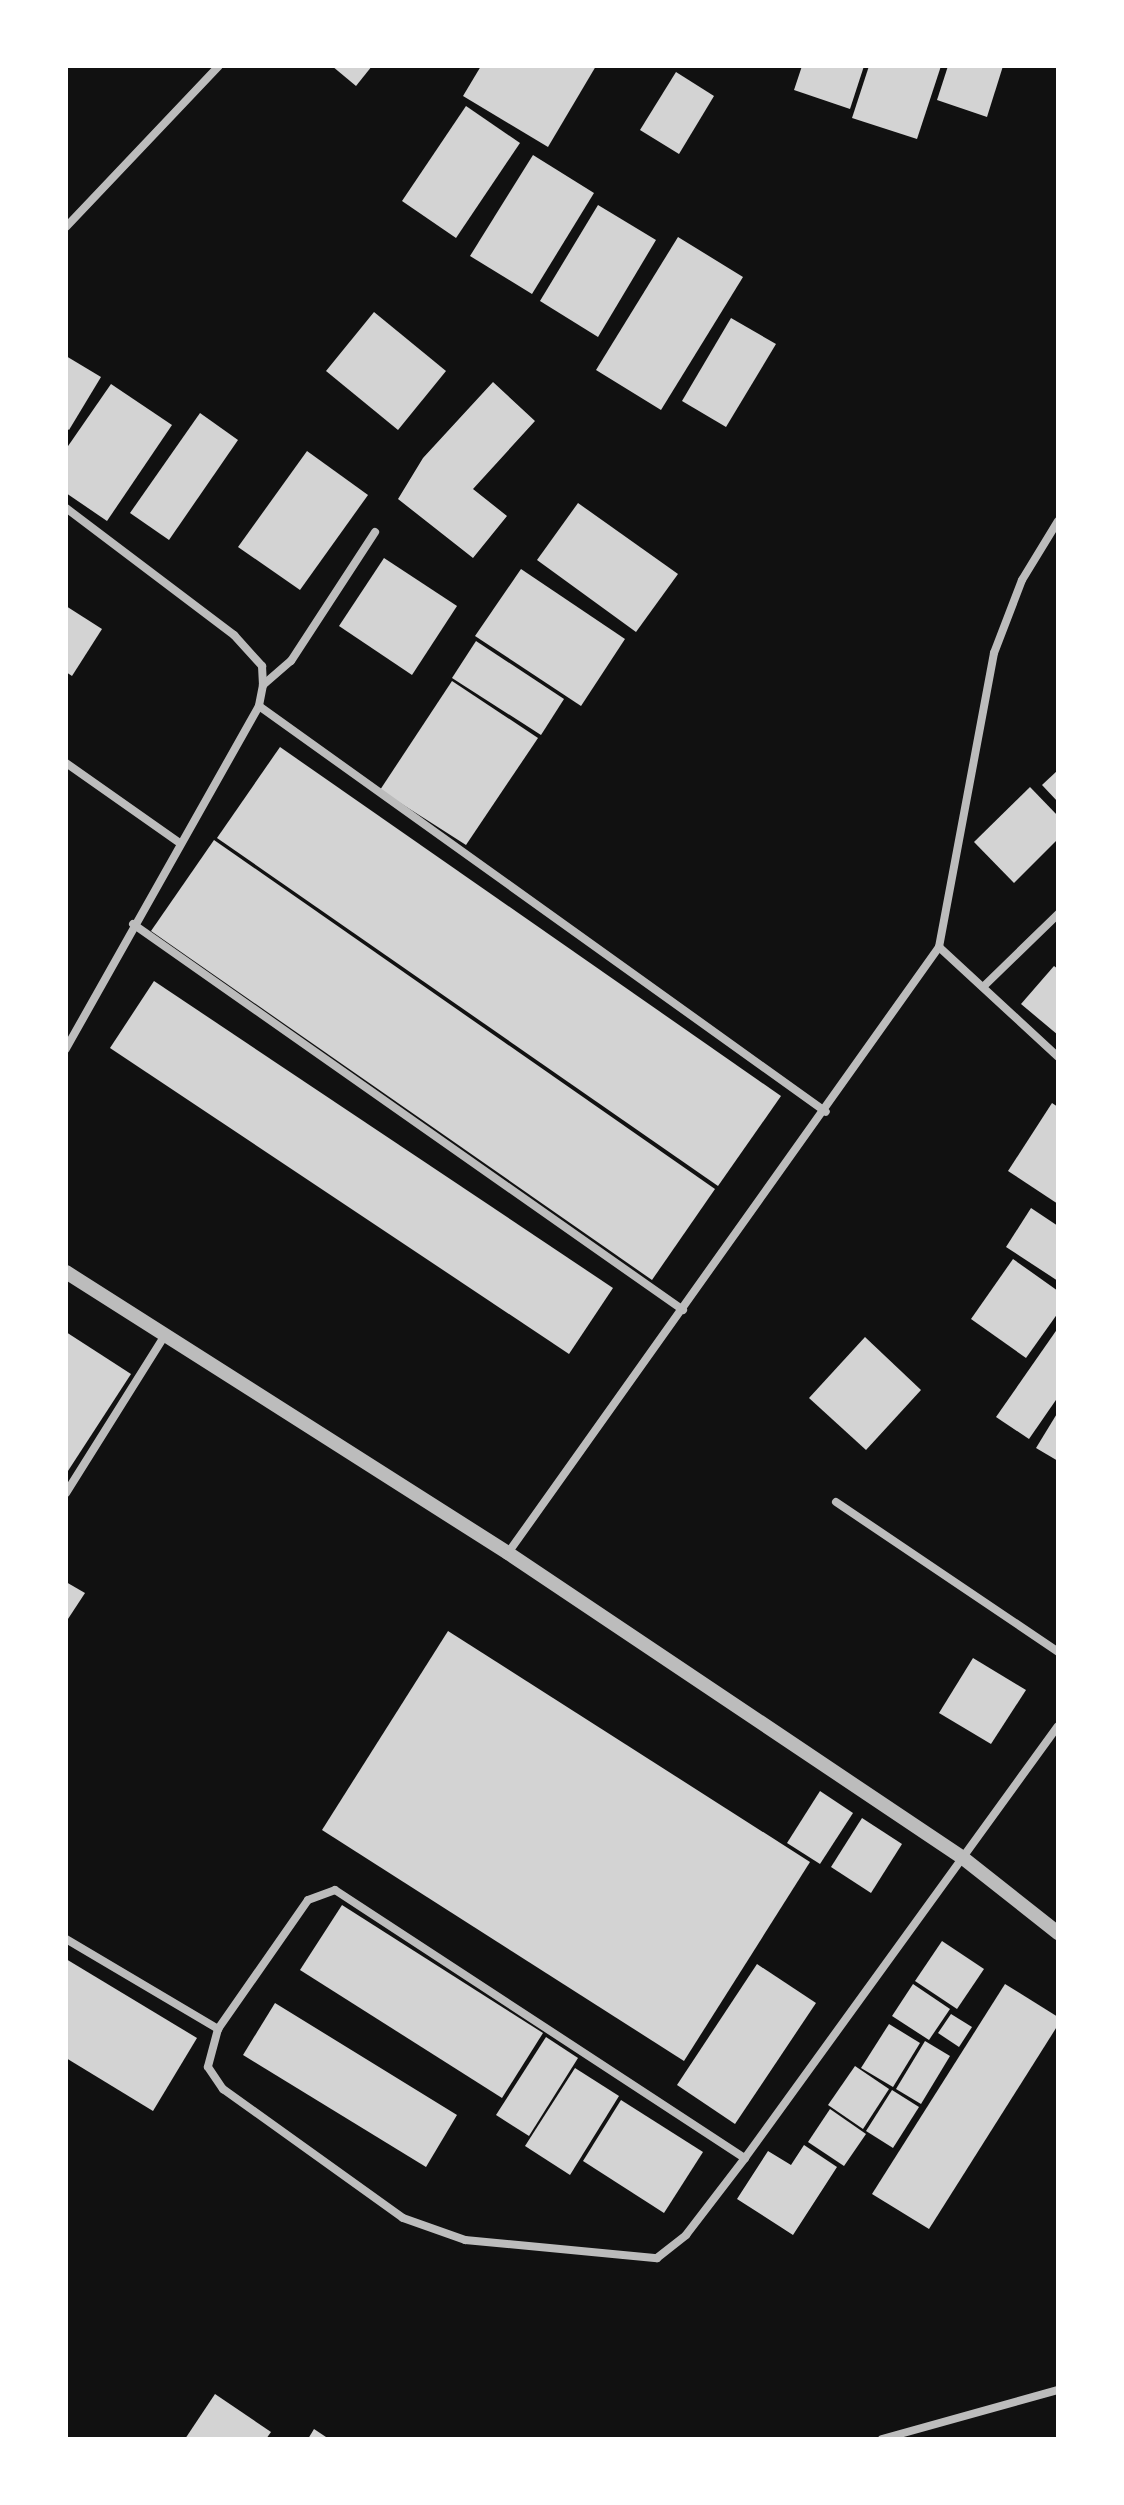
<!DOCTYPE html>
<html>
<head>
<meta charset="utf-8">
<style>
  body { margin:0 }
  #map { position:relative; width:1124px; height:2505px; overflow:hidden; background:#111; font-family:"Varela Round",sans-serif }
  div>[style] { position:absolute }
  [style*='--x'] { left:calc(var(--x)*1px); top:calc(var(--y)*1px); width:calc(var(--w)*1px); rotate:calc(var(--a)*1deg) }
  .building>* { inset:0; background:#d3d3d3 }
  .minor>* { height:8px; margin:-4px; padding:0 4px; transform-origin:4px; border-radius:4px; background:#bcbcbc }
  .tertiary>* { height:14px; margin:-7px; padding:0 7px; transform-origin:7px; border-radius:7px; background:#bcbcbc }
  span { translate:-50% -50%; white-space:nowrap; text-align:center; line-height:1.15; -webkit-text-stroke:8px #fff; paint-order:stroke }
  .frame { position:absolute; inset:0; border:68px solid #fff; pointer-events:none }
</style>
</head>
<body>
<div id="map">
  <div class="building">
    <div style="clip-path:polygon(332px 66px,372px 66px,356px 86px)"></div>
    <div style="clip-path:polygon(481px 66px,596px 66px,548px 147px,463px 96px)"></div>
    <div style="clip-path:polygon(802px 66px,864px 66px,850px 109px,794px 90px)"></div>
    <div style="clip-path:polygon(869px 66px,941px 66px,917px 139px,852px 118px)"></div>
    <div style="clip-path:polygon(948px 66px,1003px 66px,987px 117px,937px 100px)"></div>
    <div style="clip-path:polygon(676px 72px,714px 96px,679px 154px,640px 130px)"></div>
    <div style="clip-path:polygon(466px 106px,520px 143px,456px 238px,402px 201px)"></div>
    <div style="clip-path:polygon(533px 155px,594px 193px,532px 294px,470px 256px)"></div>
    <div style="clip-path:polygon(598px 205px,656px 240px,598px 337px,540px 301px)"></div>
    <div style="clip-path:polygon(678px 237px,743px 277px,661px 410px,596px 370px)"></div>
    <div style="clip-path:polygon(374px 312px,446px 371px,398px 430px,326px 371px)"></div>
    <div style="clip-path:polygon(731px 318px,776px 344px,726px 427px,682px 401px)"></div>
    <div style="clip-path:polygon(66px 356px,101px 377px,69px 430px,66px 428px)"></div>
    <div style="clip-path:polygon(493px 382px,535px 421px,473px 489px,507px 516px,473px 558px,398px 499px,423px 458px)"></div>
    <div style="clip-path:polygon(111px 384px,172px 425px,107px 521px,66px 493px,66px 449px)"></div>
    <div style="clip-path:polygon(200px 413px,238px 440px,169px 540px,130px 513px)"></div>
    <div style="clip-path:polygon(307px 451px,368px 495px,300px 590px,238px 547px)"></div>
    <div style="clip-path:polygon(578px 503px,678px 574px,636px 632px,537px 560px)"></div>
    <div style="clip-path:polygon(384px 558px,457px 606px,412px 675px,339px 626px)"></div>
    <div style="clip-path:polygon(521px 569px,625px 639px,581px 706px,475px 636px)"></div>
    <div style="clip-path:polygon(66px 606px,102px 629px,72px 676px,66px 672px)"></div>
    <div style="clip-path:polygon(476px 641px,564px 699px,541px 735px,452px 678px)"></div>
    <div style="clip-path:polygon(452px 681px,538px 738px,466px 845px,380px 790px)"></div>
    <div style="clip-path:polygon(280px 747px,781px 1096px,718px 1186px,217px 838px)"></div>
    <div style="clip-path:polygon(1058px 770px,1058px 802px,1042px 785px)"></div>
    <div style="clip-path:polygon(1030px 787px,1058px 816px,1058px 839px,1014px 883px,974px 842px)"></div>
    <div style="clip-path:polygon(214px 840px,715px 1189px,652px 1280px,151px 931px)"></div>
    <div style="clip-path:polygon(1054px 966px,1058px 969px,1058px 1035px,1021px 1004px)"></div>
    <div style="clip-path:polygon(154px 981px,613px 1288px,569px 1354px,110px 1048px)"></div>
    <div style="clip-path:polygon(1052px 1103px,1058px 1107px,1058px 1204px,1008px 1171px)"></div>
    <div style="clip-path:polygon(1031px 1208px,1058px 1226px,1058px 1281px,1006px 1247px)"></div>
    <div style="clip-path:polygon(1013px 1259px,1058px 1291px,1058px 1313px,1026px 1358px,971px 1319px)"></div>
    <div style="clip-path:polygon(1058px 1328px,1058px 1397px,1029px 1439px,996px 1417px)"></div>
    <div style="clip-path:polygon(66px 1332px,131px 1374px,66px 1474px)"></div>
    <div style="clip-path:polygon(865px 1337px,921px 1390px,866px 1450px,809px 1398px)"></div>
    <div style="clip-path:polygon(1058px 1412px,1058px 1461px,1036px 1448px)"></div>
    <div style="clip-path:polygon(66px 1582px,85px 1593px,66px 1622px)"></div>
    <div style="clip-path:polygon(448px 1631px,810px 1862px,684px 2061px,322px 1830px)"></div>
    <div style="clip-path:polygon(973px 1658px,1026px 1690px,991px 1744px,939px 1713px)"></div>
    <div style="clip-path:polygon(820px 1791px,853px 1813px,820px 1864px,787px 1843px)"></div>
    <div style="clip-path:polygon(862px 1818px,902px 1844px,871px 1893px,831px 1867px)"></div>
    <div style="clip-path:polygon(342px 1905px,543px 2033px,502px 2098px,300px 1970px)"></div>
    <div style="clip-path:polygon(942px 1941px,984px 1969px,957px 2009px,915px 1981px)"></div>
    <div style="clip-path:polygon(66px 1959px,197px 2038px,153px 2111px,66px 2058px)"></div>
    <div style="clip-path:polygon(757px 1964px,816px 2003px,735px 2124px,677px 2085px)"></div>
    <div style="clip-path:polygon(913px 1984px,950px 2009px,929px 2040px,892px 2016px)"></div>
    <div style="clip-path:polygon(1005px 1984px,1058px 2017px,1058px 2025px,929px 2229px,872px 2194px)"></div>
    <div style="clip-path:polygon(275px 2003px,457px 2115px,426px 2167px,243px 2055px)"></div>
    <div style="clip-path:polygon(951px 2014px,972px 2027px,959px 2047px,938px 2033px)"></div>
    <div style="clip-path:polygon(889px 2024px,920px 2043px,893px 2087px,861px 2068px)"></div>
    <div style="clip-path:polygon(546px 2037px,578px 2058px,529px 2136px,496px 2115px)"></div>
    <div style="clip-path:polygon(925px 2041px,950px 2056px,921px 2104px,896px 2089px)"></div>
    <div style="clip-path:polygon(855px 2066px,889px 2089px,863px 2129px,828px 2105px)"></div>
    <div style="clip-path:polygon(575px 2068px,619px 2096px,570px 2175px,525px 2146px)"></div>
    <div style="clip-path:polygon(892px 2090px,919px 2107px,893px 2148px,866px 2131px)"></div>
    <div style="clip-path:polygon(621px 2100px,703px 2152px,664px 2213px,583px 2161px)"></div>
    <div style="clip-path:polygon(830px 2109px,866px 2134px,844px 2166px,808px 2142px)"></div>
    <div style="clip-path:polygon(804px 2145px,837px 2167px,793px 2235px,737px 2199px,768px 2151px,791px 2165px)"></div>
    <div style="clip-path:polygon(215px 2394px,271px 2432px,266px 2439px,185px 2439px)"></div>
    <div style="clip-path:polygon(314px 2429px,329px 2439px,308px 2439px)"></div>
  </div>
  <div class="minor">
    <div style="--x:66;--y:227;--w:222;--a:-46.5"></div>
    <div style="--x:66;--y:508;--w:211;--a:37.1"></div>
    <div style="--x:234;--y:635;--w:42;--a:47.9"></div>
    <div style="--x:262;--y:666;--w:19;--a:87"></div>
    <div style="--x:263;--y:685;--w:21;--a:101"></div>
    <div style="--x:259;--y:706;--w:394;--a:119.4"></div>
    <div style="--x:263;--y:685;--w:37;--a:-41"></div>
    <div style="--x:291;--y:661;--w:154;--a:-56.9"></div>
    <div style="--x:259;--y:706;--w:697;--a:35.6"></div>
    <div style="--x:66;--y:763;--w:136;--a:35.1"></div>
    <div style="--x:133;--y:924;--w:672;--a:35.06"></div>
    <div style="--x:939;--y:947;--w:162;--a:42.7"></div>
    <div style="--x:983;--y:987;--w:105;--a:-44.2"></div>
    <div style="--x:66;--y:1493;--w:186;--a:-57.9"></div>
    <div style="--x:836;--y:1502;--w:268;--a:34"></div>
    <div style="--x:508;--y:1553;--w:744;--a:-54.58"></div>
    <div style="--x:939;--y:947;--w:299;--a:-79.4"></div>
    <div style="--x:994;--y:653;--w:78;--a:-69"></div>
    <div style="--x:1022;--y:580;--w:69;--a:-58.6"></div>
    <div style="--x:66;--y:1939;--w:177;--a:30.6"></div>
    <div style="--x:218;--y:2029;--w:157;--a:-55.1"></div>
    <div style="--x:308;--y:1900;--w:29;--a:-20"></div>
    <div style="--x:335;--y:1890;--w:490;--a:33.2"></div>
    <div style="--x:218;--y:2029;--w:39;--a:105"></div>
    <div style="--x:208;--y:2067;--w:27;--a:56"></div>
    <div style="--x:223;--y:2089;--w:221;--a:35.6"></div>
    <div style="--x:403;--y:2218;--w:66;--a:19.5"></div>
    <div style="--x:465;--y:2240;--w:193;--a:5.4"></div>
    <div style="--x:657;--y:2258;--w:37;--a:-38"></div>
    <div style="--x:686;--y:2235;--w:97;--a:-52.5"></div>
    <div style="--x:745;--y:2158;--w:533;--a:-54.08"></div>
    <div style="--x:882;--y:2439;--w:183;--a:-15.6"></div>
  </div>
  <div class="tertiary">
    <div style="--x:66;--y:1272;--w:524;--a:32.45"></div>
    <div style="--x:508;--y:1553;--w:548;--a:33.84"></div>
    <div style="--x:963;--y:1858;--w:121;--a:38.3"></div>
  </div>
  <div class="frame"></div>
</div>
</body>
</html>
